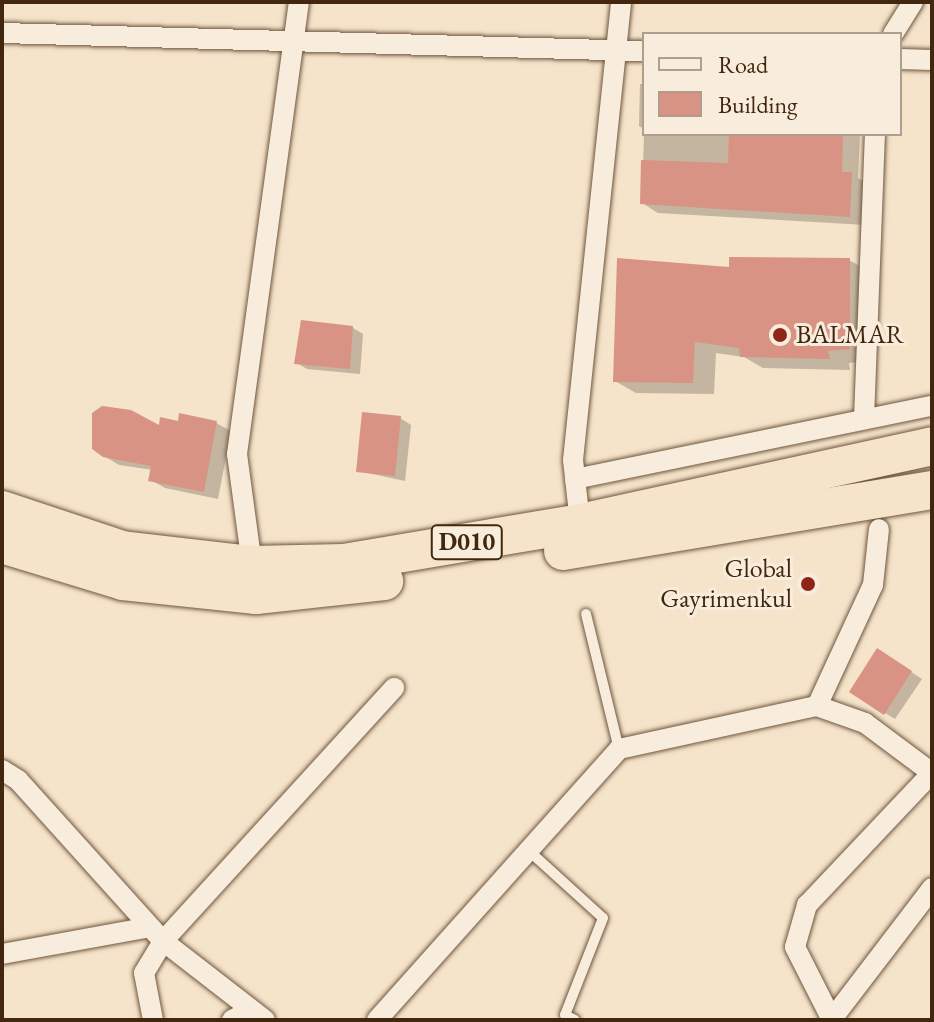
<!DOCTYPE html>
<html>
<head>
<meta charset="utf-8">
<style>
  body { margin:0 }
  #map { position:relative; width:934px; height:1022px; overflow:hidden; background:#f5e3ca; font-family:"EB Garamond",serif }
  div>[style] { position:absolute }
  [style*='--x'] { left:calc(var(--x)*1px); top:calc(var(--y)*1px); width:calc(var(--w)*1px); rotate:calc(var(--a)*1deg) }
  .shadow>* { inset:0; background:#0003 }
  .building>* { inset:0; background:#d89384 }
  .roads { filter:drop-shadow(0 0 2px #6f563d) drop-shadow(0 0 2px #6f563d) }
  .lane>* { height:10px; margin:-5px; padding:0 5px; transform-origin:5px; border-radius:5px; background:#f8eddd }
  .street>* { height:20px; margin:-10px; padding:0 10px; transform-origin:10px; border-radius:10px; background:#f8eddd }
  .highway>* { height:38px; margin:-19px; padding:0 19px; transform-origin:19px; border-radius:19px; background:#f5e3ca }
  .dots>* { width:22px; height:22px; translate:-50% -50%; box-sizing:border-box; border:4px solid #f8eddd; border-radius:50% }
  span { translate:-50% -50%; white-space:nowrap; text-align:center; line-height:1.15; -webkit-text-stroke:6px #f8eddd; paint-order:stroke }
  .shield-label span { padding:2px 6px; background:#f8eddd; border:2px solid; border-radius:6px; -webkit-text-stroke-width:0 }
  .shield-label { font-size:24px; color:#42270e; font-weight:700 }
  .poi-label { font-size:26px; color:#42270e }
  .left { translate:0 -50%; text-align:left }
  .right { translate:-100% -50%; text-align:right }
  .frame { position:absolute; inset:0; border:4px solid #42270e; pointer-events:none }
  .legend { position:absolute; left:642px; top:32px; width:260px; height:104px; box-sizing:border-box; background:#f8eddd; border:2px solid #af9e8a; margin:0; padding:10px 14px; list-style:none; font-size:24px; color:#42270e }
  .legend li { display:flex; align-items:center; gap:16px; height:40px }
  .legend b { width:40px; border:2px solid #af9e8a }
</style>
</head>
<body>
<div id="map">
  <div class="shadow">
    <div style="clip-path:polygon(640px 84px,644px 84px,644px 129px,639px 126px)"></div>
    <div style="clip-path:polygon(644px 134px,860px 134px,858px 178px,868px 184px,866px 225px,658px 213px,642px 203px)"></div>
    <div style="clip-path:polygon(849px 260px,871px 272px,870px 361px,849px 363px,850px 370px,763px 368px,744px 357px,716px 353px,714px 394px,636px 393px,615px 381px,731px 269px)"></div>
    <div style="clip-path:polygon(353px 328px,363px 334px,360px 374px,307px 369px,297px 363px)"></div>
    <div style="clip-path:polygon(400px 418px,411px 425px,405px 481px,358px 471px)"></div>
    <div style="clip-path:polygon(180px 423px,216px 423px,231px 431px,218px 499px,165px 488px,151px 480px,153px 470px,119px 465px,104px 456px)"></div>
    <div style="clip-path:polygon(888px 657px,922px 679px,895px 719px,885px 713px)"></div>
  </div>
  <div class="building">
    <div style="clip-path:polygon(729px 134px,843px 134px,842px 172px,852px 172px,850px 217px,640px 204px,641px 160px,728px 163px)"></div>
    <div style="clip-path:polygon(729px 257px,850px 258px,850px 349px,828px 351px,830px 359px,740px 357px,739px 348px,695px 342px,693px 383px,613px 382px,617px 258px,729px 267px)"></div>
    <div style="clip-path:polygon(301px 320px,353px 326px,350px 369px,294px 364px)"></div>
    <div style="clip-path:polygon(102px 406px,131px 410px,159px 425px,160px 417px,178px 421px,179px 413px,217px 421px,204px 492px,148px 481px,151px 466px,103px 457px,92px 449px,92px 413px)"></div>
    <div style="clip-path:polygon(362px 412px,401px 416px,395px 476px,356px 472px)"></div>
    <div style="clip-path:polygon(877px 648px,912px 671px,884px 715px,849px 692px)"></div>
  </div>
  <div class="roads">
    <div class="lane">
      <div style="--x:586;--y:614;--w:139;--a:76.3"></div>
      <div style="--x:528;--y:850;--w:101;--a:42.2"></div>
      <div style="--x:603;--y:918;--w:104;--a:111.4"></div>
      <div style="--x:565;--y:1015;--w:11;--a:27"></div>
    </div>
    <div class="street">
      <div style="--x:2;--y:33;--w:642;--a:1.61"></div>
      <div style="--x:893;--y:34;--w:38;--a:-58"></div>
      <div style="--x:900;--y:59;--w:32;--a:2"></div>
      <div style="--x:864;--y:419;--w:285;--a:-87.8"></div>
      <div style="--x:575;--y:479;--w:364;--a:-11.6"></div>
      <div style="--x:580;--y:523;--w:63;--a:-96.3"></div>
      <div style="--x:573;--y:460;--w:461;--a:-84"></div>
      <div style="--x:252;--y:565;--w:112;--a:-97.7"></div>
      <div style="--x:237;--y:454;--w:456;--a:-82.2"></div>
      <div style="--x:817;--y:706;--w:133;--a:-65.2"></div>
      <div style="--x:873;--y:585;--w:56;--a:-83.9"></div>
      <div style="--x:2;--y:770;--w:19;--a:32"></div>
      <div style="--x:18;--y:780;--w:217;--a:48"></div>
      <div style="--x:163;--y:941;--w:129;--a:37.8"></div>
      <div style="--x:2;--y:954;--w:150;--a:-10.3"></div>
      <div style="--x:832;--y:1019;--w:165;--a:-52.6"></div>
      <div style="--x:153;--y:1020;--w:48;--a:-100.8"></div>
      <div style="--x:144;--y:973;--w:37;--a:-59"></div>
      <div style="--x:163;--y:941;--w:343;--a:-47.6"></div>
      <div style="--x:232;--y:1020;--w:22;--a:-27"></div>
      <div style="--x:377;--y:1020;--w:363;--a:-48.2"></div>
      <div style="--x:619;--y:749;--w:203;--a:-12.3"></div>
      <div style="--x:817;--y:706;--w:51;--a:19.5"></div>
      <div style="--x:865;--y:723;--w:84;--a:36.7"></div>
      <div style="--x:832;--y:1020;--w:82;--a:-116.9"></div>
      <div style="--x:795;--y:947;--w:44;--a:-74.1"></div>
      <div style="--x:807;--y:905;--w:182;--a:-46.6"></div>
    </div>
    <div class="highway">
      <div style="--x:2;--y:510;--w:126;--a:18.4"></div>
      <div style="--x:122;--y:550;--w:131;--a:6.6"></div>
      <div style="--x:252;--y:565;--w:92;--a:-1.2"></div>
      <div style="--x:344;--y:563;--w:239;--a:-9.6"></div>
      <div style="--x:580;--y:523;--w:360;--a:-12.3"></div>
      <div style="--x:2;--y:544;--w:127;--a:17"></div>
      <div style="--x:123;--y:581;--w:134;--a:6"></div>
      <div style="--x:256;--y:595;--w:129;--a:-6.2"></div>
      <div style="--x:563;--y:551;--w:374;--a:-9.4"></div>
    </div>
  </div>
  <div class="dots">
    <div style="left:780px;top:335px;background:#8f2418"></div>
    <div style="left:808px;top:584px;background:#8f2418"></div>
  </div>
  <div class="shield-label">
    <span style="left:467px;top:542px">D010</span>
  </div>
  <div class="poi-label">
    <span class="left" style="left:796px;top:335px">BALMAR</span>
    <span class="right" style="left:792px;top:584px">Global<br>Gayrimenkul</span>
  </div>
  <div class="frame"></div>
  <ul class="legend">
  <li><b style="height:10px;background:#f8eddd"></b>Road</li>
  <li><b style="height:22px;background:#d89384"></b>Building</li>
  </ul>
</div>
</body>
</html>
